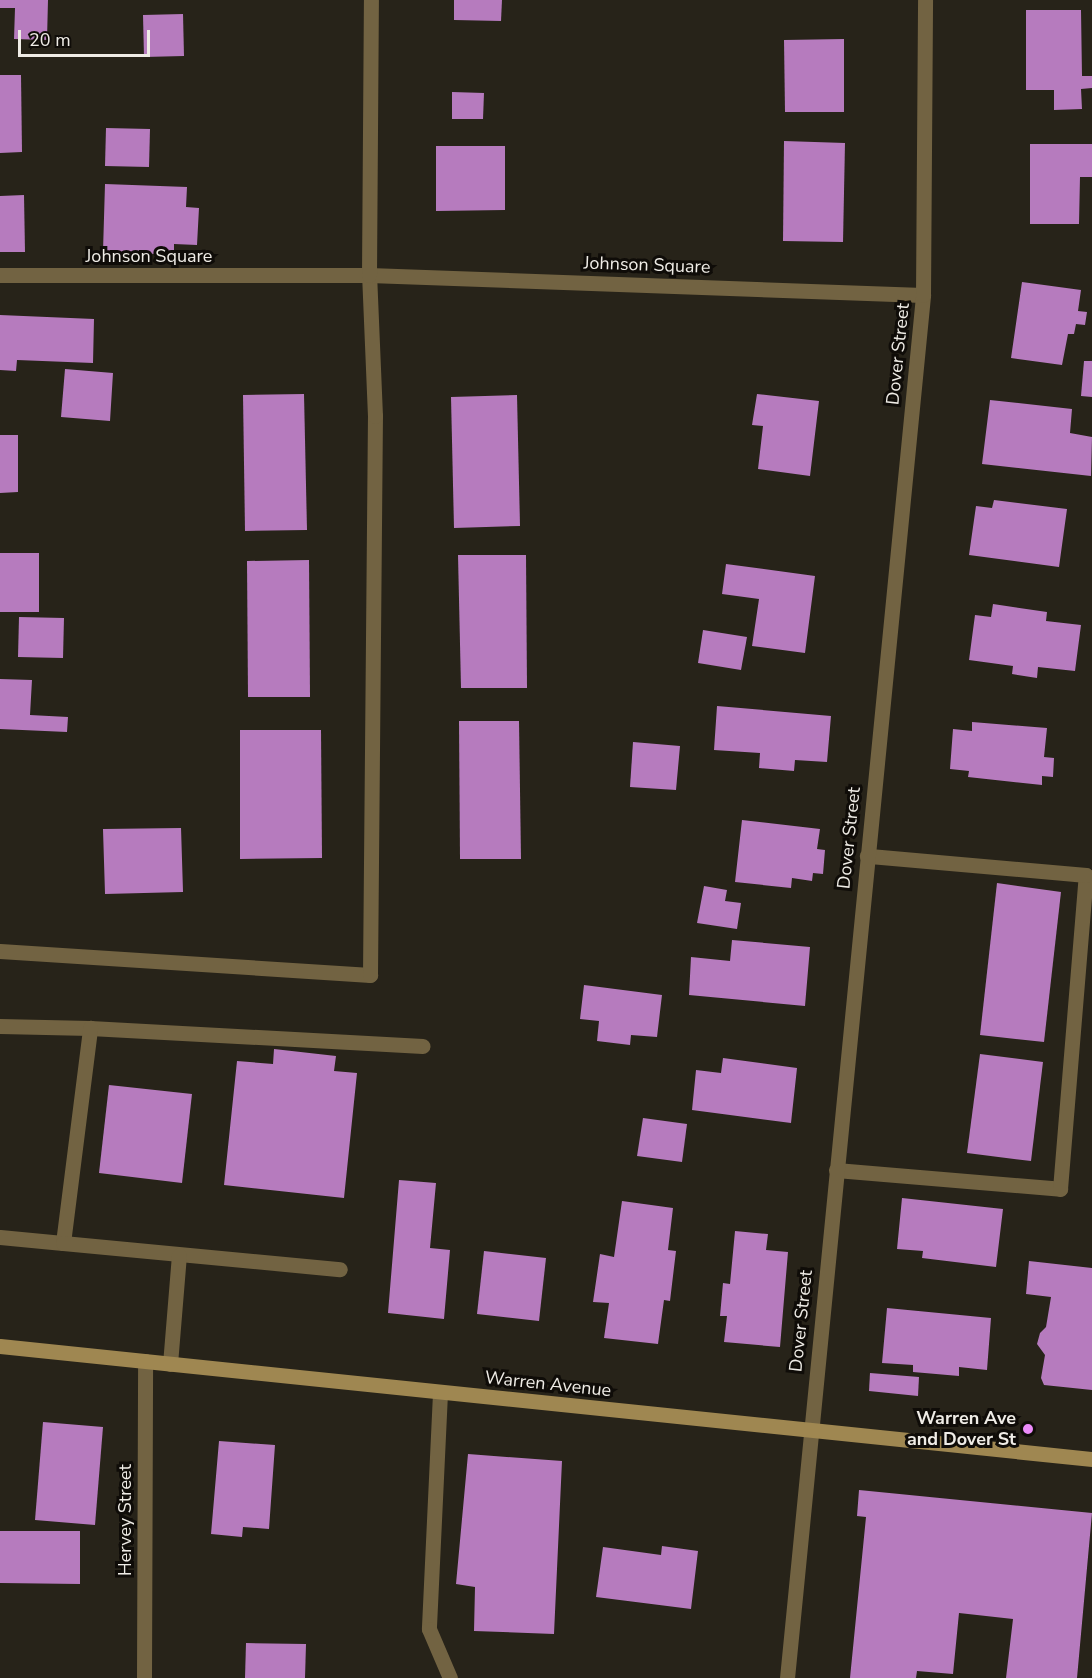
<!DOCTYPE html>
<html>
<head>
<meta charset="utf-8">
<style>
  body { margin:0 }
  #map { position:relative; width:1092px; height:1678px; overflow:hidden; background:#272319; font-family:"Nunito Sans",sans-serif }
  div>[style] { position:absolute }
  [style*='--x'] { left:calc(var(--x)*1px); top:calc(var(--y)*1px); width:calc(var(--w)*1px); rotate:calc(var(--a)*1deg) }
  .building>* { inset:0; background:#b67bbe }
  .lane>* { height:15px; margin:-7.5px; padding:0 7.5px; transform-origin:7.5px; border-radius:7.5px; background:#726342 }
  .street>* { height:15px; margin:-7.5px; padding:0 7.5px; transform-origin:7.5px; border-radius:7.5px; background:#726342 }
  .secondary>* { height:15px; margin:-7.5px; padding:0 7.5px; transform-origin:7.5px; border-radius:7.5px; background:#9f8751 }
  .dots>* { width:16px; height:16px; translate:-50% -50%; box-sizing:border-box; border:3px solid #0f0c08; border-radius:50% }
  span { translate:-50% -50%; white-space:nowrap; text-align:center; line-height:1.15; -webkit-text-stroke:6px #0f0c08; paint-order:stroke }
  .street-label { font-size:18px; color:#efece6 }
  .poi-label { font-size:18px; color:#efece6; font-weight:700 }
  .right { translate:-100% -50%; text-align:right }
  .scale { position:absolute; left:18px; top:30px; width:132px; height:27px; box-sizing:border-box; border:3px solid #efece6; border-top:0; padding-left:8px; font-size:18px; line-height:21px; white-space:nowrap; color:#efece6; -webkit-text-stroke:4px #0f0c08; paint-order:stroke }
</style>
</head>
<body>
<div id="map">
  <div class="building">
    <div style="clip-path:polygon(0 0,48px 0,47px 40px,14px 39px,15px 8px,0 8px)"></div>
    <div style="clip-path:polygon(454px 0,502px 0,501px 21px,454px 20px)"></div>
    <div style="clip-path:polygon(1026px 10px,1081px 10px,1082px 76px,1092px 76px,1092px 88px,1081px 89px,1082px 109px,1054px 110px,1054px 90px,1026px 90px)"></div>
    <div style="clip-path:polygon(183px 14px,184px 56px,144px 57px,143px 15px)"></div>
    <div style="clip-path:polygon(844px 39px,844px 112px,785px 112px,784px 40px)"></div>
    <div style="clip-path:polygon(0 75px,21px 75px,22px 152px,0 153px)"></div>
    <div style="clip-path:polygon(452px 92px,484px 93px,483px 119px,452px 119px)"></div>
    <div style="clip-path:polygon(106px 128px,150px 129px,149px 167px,105px 166px)"></div>
    <div style="clip-path:polygon(784px 141px,845px 143px,843px 242px,783px 241px)"></div>
    <div style="clip-path:polygon(1030px 144px,1092px 144px,1092px 177px,1080px 177px,1079px 224px,1030px 224px)"></div>
    <div style="clip-path:polygon(436px 146px,505px 146px,505px 210px,436px 211px)"></div>
    <div style="clip-path:polygon(105px 184px,187px 187px,186px 207px,199px 208px,197px 245px,174px 244px,174px 255px,103px 251px)"></div>
    <div style="clip-path:polygon(24px 195px,25px 252px,0 252px,0 196px)"></div>
    <div style="clip-path:polygon(1022px 282px,1081px 290px,1078px 311px,1087px 312px,1085px 325px,1076px 324px,1074px 334px,1068px 334px,1062px 365px,1011px 358px)"></div>
    <div style="clip-path:polygon(0 315px,94px 319px,93px 363px,17px 360px,16px 371px,0 370px)"></div>
    <div style="clip-path:polygon(1084px 361px,1092px 361px,1092px 397px,1081px 396px)"></div>
    <div style="clip-path:polygon(65px 369px,113px 373px,110px 421px,61px 417px)"></div>
    <div style="clip-path:polygon(304px 394px,307px 530px,245px 531px,243px 395px)"></div>
    <div style="clip-path:polygon(757px 394px,819px 401px,810px 476px,758px 469px,763px 426px,752px 425px)"></div>
    <div style="clip-path:polygon(517px 395px,520px 526px,454px 528px,451px 397px)"></div>
    <div style="clip-path:polygon(990px 400px,1072px 409px,1070px 433px,1092px 437px,1091px 476px,982px 464px)"></div>
    <div style="clip-path:polygon(0 435px,18px 435px,18px 492px,0 493px)"></div>
    <div style="clip-path:polygon(994px 500px,1067px 509px,1059px 567px,969px 555px,976px 506px,992px 508px)"></div>
    <div style="clip-path:polygon(0 553px,39px 553px,39px 612px,0 612px)"></div>
    <div style="clip-path:polygon(458px 555px,526px 555px,527px 688px,461px 688px)"></div>
    <div style="clip-path:polygon(309px 560px,310px 697px,248px 697px,247px 561px)"></div>
    <div style="clip-path:polygon(726px 564px,815px 576px,805px 653px,752px 646px,759px 599px,722px 594px)"></div>
    <div style="clip-path:polygon(993px 604px,1047px 612px,1046px 621px,1081px 625px,1075px 671px,1038px 667px,1037px 678px,1012px 674px,1013px 666px,969px 660px,975px 615px,991px 617px)"></div>
    <div style="clip-path:polygon(19px 617px,64px 618px,63px 658px,18px 657px)"></div>
    <div style="clip-path:polygon(703px 630px,747px 637px,741px 670px,698px 663px)"></div>
    <div style="clip-path:polygon(0 679px,32px 680px,30px 715px,68px 717px,67px 732px,0 729px)"></div>
    <div style="clip-path:polygon(717px 706px,831px 716px,827px 762px,795px 760px,794px 771px,759px 768px,760px 753px,714px 750px)"></div>
    <div style="clip-path:polygon(459px 721px,519px 721px,521px 859px,460px 859px)"></div>
    <div style="clip-path:polygon(972px 722px,1047px 728px,1044px 757px,1054px 758px,1053px 777px,1042px 776px,1042px 785px,968px 777px,969px 771px,950px 769px,953px 729px,972px 731px)"></div>
    <div style="clip-path:polygon(240px 730px,321px 730px,322px 858px,240px 859px)"></div>
    <div style="clip-path:polygon(633px 742px,680px 746px,676px 790px,630px 787px)"></div>
    <div style="clip-path:polygon(742px 820px,820px 829px,817px 849px,825px 850px,823px 874px,813px 873px,812px 881px,792px 878px,791px 888px,735px 882px)"></div>
    <div style="clip-path:polygon(181px 828px,183px 892px,105px 894px,103px 829px)"></div>
    <div style="clip-path:polygon(997px 883px,1061px 892px,1044px 1042px,980px 1035px)"></div>
    <div style="clip-path:polygon(704px 886px,727px 890px,725px 901px,741px 903px,737px 929px,697px 923px)"></div>
    <div style="clip-path:polygon(732px 940px,810px 947px,805px 1006px,689px 995px,691px 957px,730px 961px)"></div>
    <div style="clip-path:polygon(584px 985px,662px 995px,657px 1037px,631px 1035px,630px 1045px,597px 1041px,599px 1021px,580px 1019px)"></div>
    <div style="clip-path:polygon(274px 1049px,336px 1056px,334px 1071px,357px 1073px,344px 1198px,224px 1185px,237px 1061px,273px 1064px)"></div>
    <div style="clip-path:polygon(980px 1054px,1043px 1062px,1031px 1161px,967px 1153px)"></div>
    <div style="clip-path:polygon(723px 1058px,797px 1068px,791px 1123px,692px 1110px,696px 1070px,721px 1073px)"></div>
    <div style="clip-path:polygon(109px 1085px,192px 1094px,182px 1183px,99px 1173px)"></div>
    <div style="clip-path:polygon(643px 1118px,687px 1124px,682px 1162px,637px 1156px)"></div>
    <div style="clip-path:polygon(399px 1180px,436px 1183px,430px 1248px,450px 1250px,444px 1319px,388px 1313px)"></div>
    <div style="clip-path:polygon(902px 1198px,1003px 1209px,996px 1267px,922px 1258px,923px 1251px,897px 1249px)"></div>
    <div style="clip-path:polygon(622px 1201px,673px 1208px,668px 1250px,676px 1251px,670px 1301px,664px 1300px,658px 1344px,604px 1338px,609px 1303px,593px 1302px,600px 1254px,614px 1257px)"></div>
    <div style="clip-path:polygon(735px 1231px,768px 1234px,766px 1250px,788px 1252px,780px 1347px,724px 1342px,727px 1316px,720px 1316px,723px 1283px,730px 1284px)"></div>
    <div style="clip-path:polygon(484px 1251px,546px 1258px,539px 1321px,477px 1314px)"></div>
    <div style="clip-path:polygon(1029px 1261px,1092px 1268px,1092px 1390px,1044px 1385px,1041px 1378px,1045px 1355px,1037px 1344px,1040px 1333px,1046px 1327px,1051px 1297px,1026px 1294px)"></div>
    <div style="clip-path:polygon(887px 1308px,991px 1318px,987px 1370px,959px 1367px,959px 1376px,913px 1372px,913px 1365px,882px 1363px)"></div>
    <div style="clip-path:polygon(870px 1373px,919px 1377px,918px 1396px,869px 1391px)"></div>
    <div style="clip-path:polygon(43px 1422px,103px 1427px,95px 1525px,35px 1520px)"></div>
    <div style="clip-path:polygon(219px 1441px,275px 1445px,269px 1529px,243px 1527px,242px 1537px,211px 1534px)"></div>
    <div style="clip-path:polygon(468px 1454px,562px 1461px,554px 1634px,474px 1631px,475px 1587px,456px 1584px)"></div>
    <div style="clip-path:polygon(859px 1490px,1092px 1513px,1077px 1678px,1006px 1678px,1013px 1619px,959px 1613px,953px 1674px,917px 1671px,916px 1678px,850px 1678px,866px 1517px,857px 1516px)"></div>
    <div style="clip-path:polygon(0 1531px,80px 1531px,80px 1584px,0 1583px)"></div>
    <div style="clip-path:polygon(662px 1546px,698px 1551px,691px 1609px,596px 1597px,603px 1547px,661px 1555px)"></div>
    <div style="clip-path:polygon(246px 1643px,306px 1644px,305px 1678px,245px 1678px)"></div>
  </div>
  <div class="lane">
    <div style="--x:0;--y:951;--w:371;--a:3.7"></div>
    <div style="--x:370;--y:975;--w:559;--a:-89.49"></div>
    <div style="--x:375;--y:416;--w:141;--a:-92.4"></div>
    <div style="--x:0;--y:1026;--w:90;--a:1.3"></div>
    <div style="--x:90;--y:1028;--w:333;--a:3.1"></div>
    <div style="--x:836;--y:1170;--w:225;--a:4.8"></div>
    <div style="--x:1060;--y:1189;--w:315;--a:-85.3"></div>
    <div style="--x:1086;--y:875;--w:220;--a:-175"></div>
    <div style="--x:0;--y:1237;--w:63;--a:5.4"></div>
    <div style="--x:63;--y:1243;--w:217;--a:-82.8"></div>
    <div style="--x:63;--y:1243;--w:278;--a:5.4"></div>
    <div style="--x:170;--y:1364;--w:109;--a:-85.3"></div>
    <div style="--x:440;--y:1393;--w:236;--a:92.7"></div>
    <div style="--x:429;--y:1629;--w:53;--a:66.8"></div>
  </div>
  <div class="street">
    <div style="--x:0;--y:275;--w:369;--a:0"></div>
    <div style="--x:369;--y:275;--w:554;--a:2.07"></div>
    <div style="--x:369;--y:275;--w:275;--a:-89.6"></div>
    <div style="--x:144;--y:1678;--w:317;--a:-89.8"></div>
    <div style="--x:787;--y:1678;--w:1390;--a:-84.38"></div>
    <div style="--x:923;--y:295;--w:295;--a:-89.6"></div>
  </div>
  <div class="secondary">
    <div style="--x:0;--y:1346;--w:1098;--a:5.91"></div>
  </div>
  <div class="dots">
    <div style="left:1028px;top:1429px;background:#ec8cfa"></div>
  </div>
  <div class="street-label">
    <span style="left:149px;top:256px">Johnson Square</span>
    <span style="left:647px;top:265px;rotate:2deg">Johnson Square</span>
    <span style="left:898px;top:354px;rotate:-84deg">Dover Street</span>
    <span style="left:849px;top:838px;rotate:-84deg">Dover Street</span>
    <span style="left:801px;top:1321px;rotate:-84deg">Dover Street</span>
    <span style="left:548px;top:1384px;rotate:6deg">Warren Avenue</span>
    <span style="left:125px;top:1520px;rotate:-90deg">Hervey Street</span>
  </div>
  <div class="poi-label">
    <span class="right" style="left:1016px;top:1429px">Warren Ave<br>and Dover St</span>
  </div>
  <div class="scale">20 m</div>
</div>
</body>
</html>
